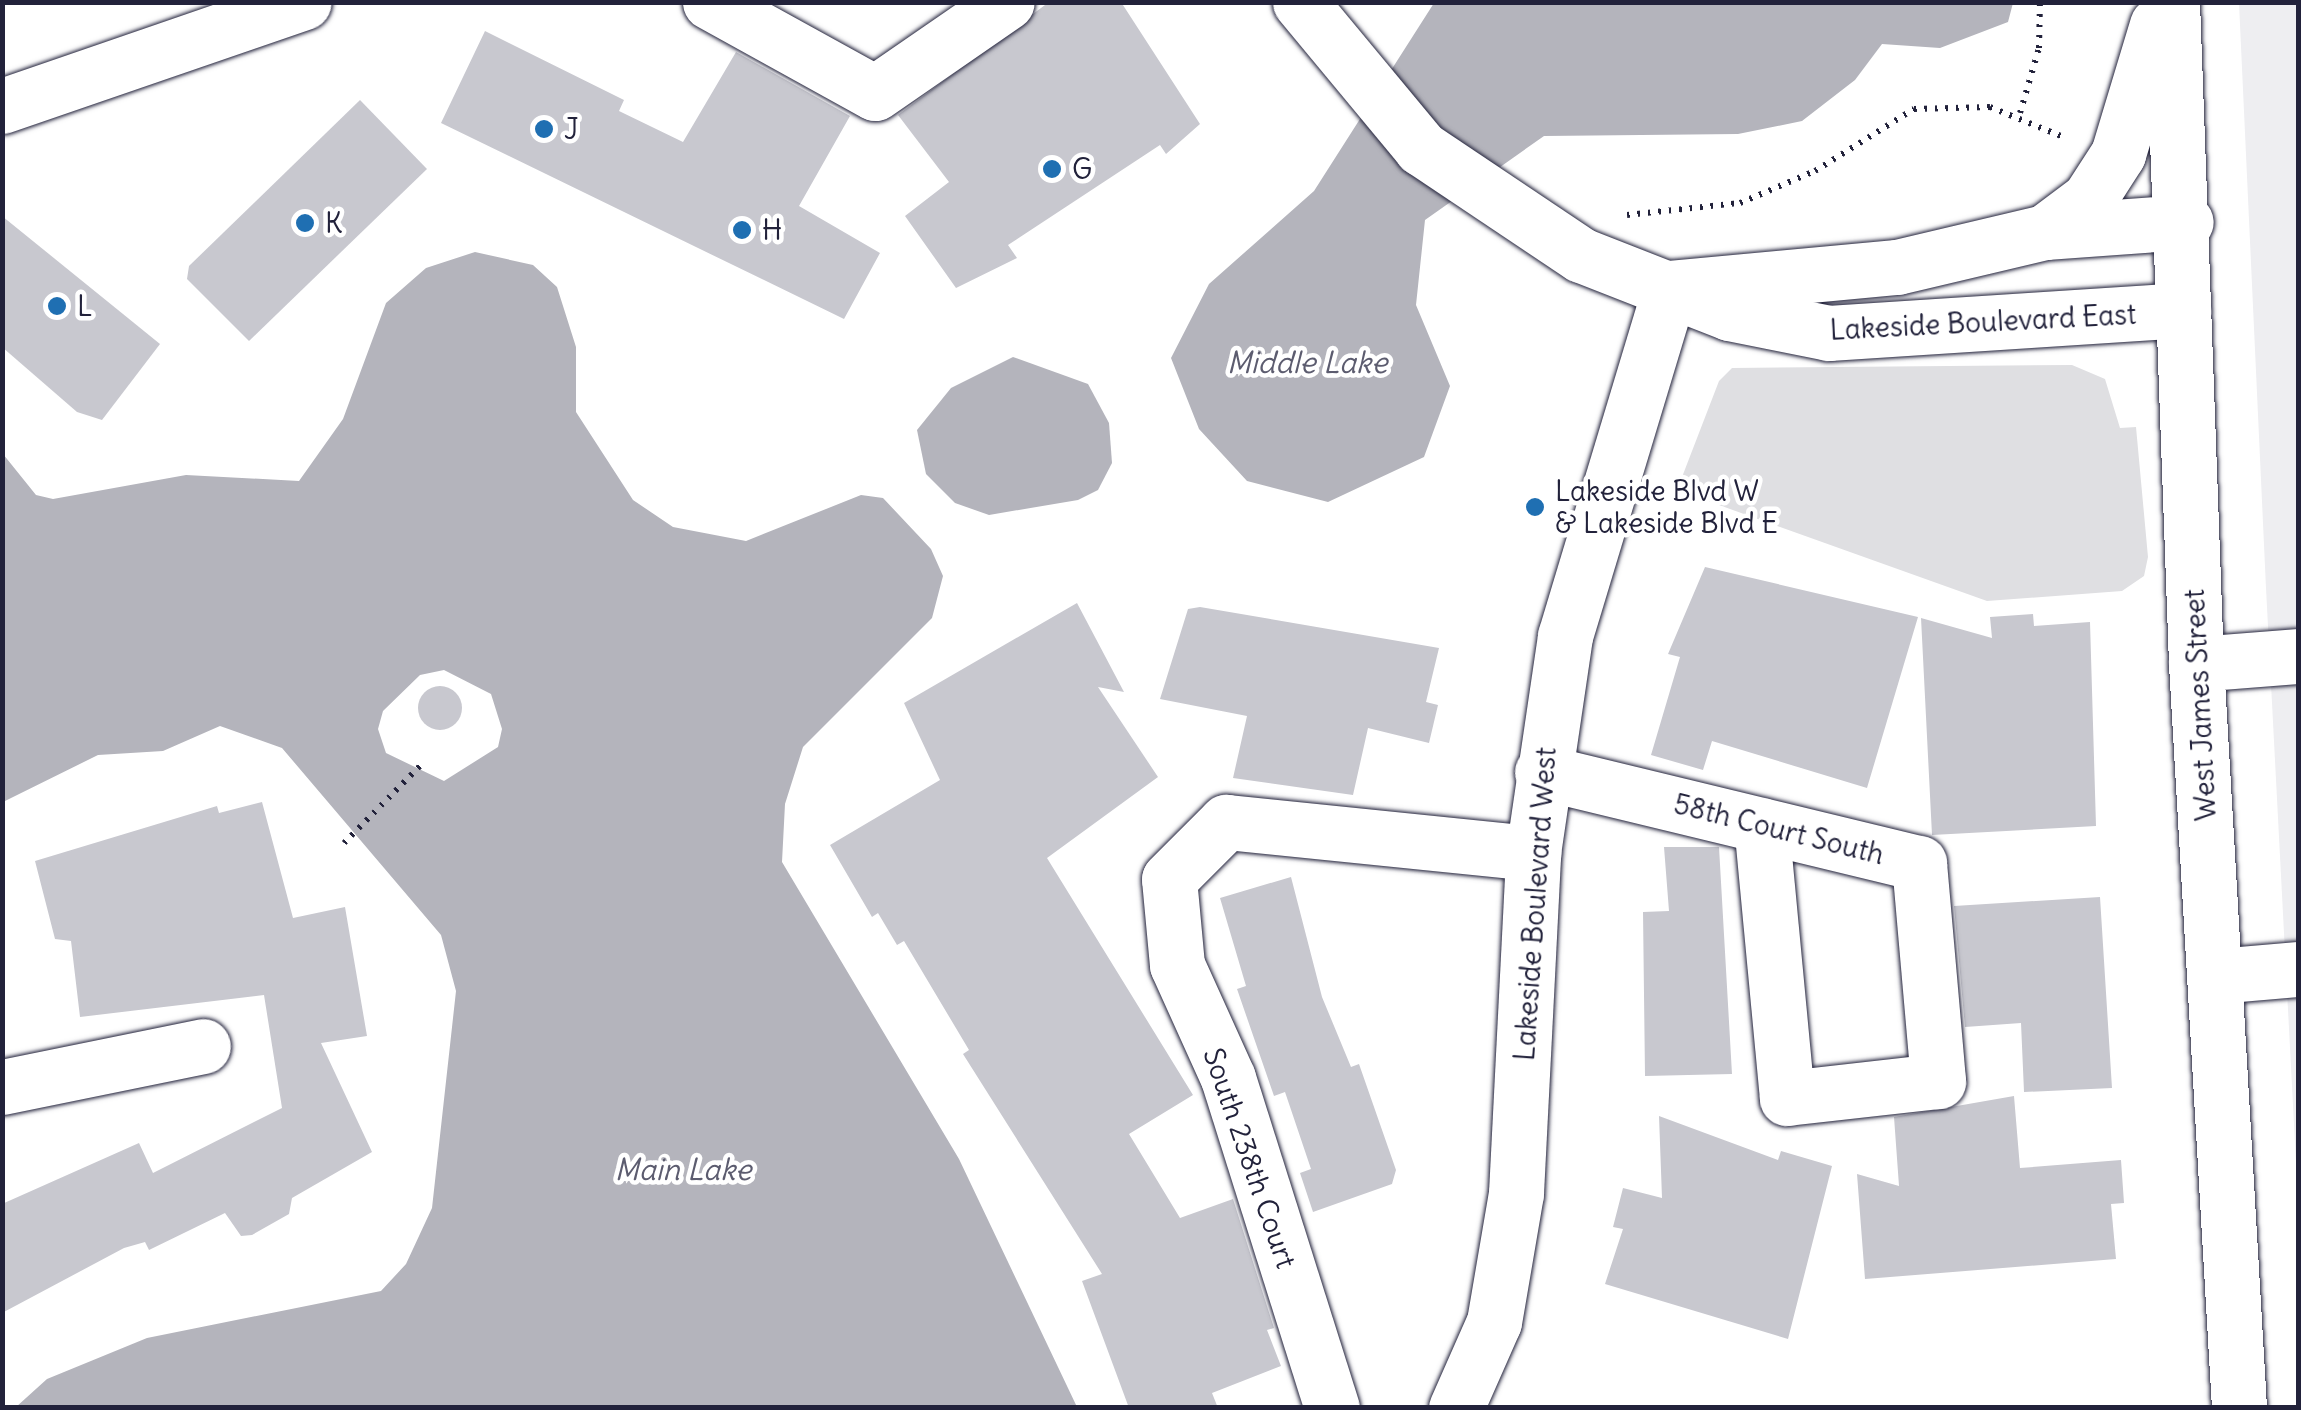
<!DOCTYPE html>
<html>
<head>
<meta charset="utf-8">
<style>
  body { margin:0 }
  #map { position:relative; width:2301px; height:1410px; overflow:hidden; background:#fff; font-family:Delius,sans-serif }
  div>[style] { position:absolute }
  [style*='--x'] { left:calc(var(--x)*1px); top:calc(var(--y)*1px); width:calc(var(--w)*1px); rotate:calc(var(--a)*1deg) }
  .built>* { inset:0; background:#eeeef1 }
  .green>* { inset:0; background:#dfdfe2 }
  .water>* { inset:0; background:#b4b4bc }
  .building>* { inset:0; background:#c8c8cf }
  .round { border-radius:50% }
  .path>* { height:6px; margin-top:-3px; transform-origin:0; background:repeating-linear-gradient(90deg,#22223b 0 2.5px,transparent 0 10.5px) }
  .roads { filter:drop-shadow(0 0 2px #22223b) drop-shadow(0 0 2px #22223b) }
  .minor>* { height:55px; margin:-27.5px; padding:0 27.5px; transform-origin:27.5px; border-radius:27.5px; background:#fff }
  .dots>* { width:28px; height:28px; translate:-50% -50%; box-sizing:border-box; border:5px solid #fff; border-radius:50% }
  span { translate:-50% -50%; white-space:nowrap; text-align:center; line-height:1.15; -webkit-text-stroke:9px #fff; paint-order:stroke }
  .poi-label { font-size:28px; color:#22223b }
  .left { translate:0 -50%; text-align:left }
  .street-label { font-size:28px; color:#22223b }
  .water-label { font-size:30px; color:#5c5c6f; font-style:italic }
  .frame { position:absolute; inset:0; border:5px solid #22223b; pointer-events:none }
</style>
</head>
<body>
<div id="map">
  <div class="built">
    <div style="clip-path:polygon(2239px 3px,2298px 3px,2298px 1201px,2266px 588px)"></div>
  </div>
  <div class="green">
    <div style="clip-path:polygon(2072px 365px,2105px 379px,2120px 428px,2136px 427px,2148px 557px,2144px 576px,2122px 591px,1987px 601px,1677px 490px,1719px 381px,1732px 368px)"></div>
  </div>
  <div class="water">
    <div style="clip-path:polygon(1434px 3px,2013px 3px,2008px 22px,1940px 48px,1882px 44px,1855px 80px,1802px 121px,1738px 134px,1544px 136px,1425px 220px,1416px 305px,1450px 386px,1424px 457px,1328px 502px,1247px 481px,1199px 429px,1171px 358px,1209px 284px,1314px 191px)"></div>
    <div style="clip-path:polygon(evenodd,475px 252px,533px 265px,557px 287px,576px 347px,576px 412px,633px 500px,673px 527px,746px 541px,861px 495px,883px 498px,931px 549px,943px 576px,932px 618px,803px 747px,785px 804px,782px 862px,959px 1159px,1077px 1407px,16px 1407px,47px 1379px,147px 1338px,381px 1291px,406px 1264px,432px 1208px,456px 991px,441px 935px,282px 748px,220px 726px,163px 751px,98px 755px,3px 802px,3px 454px,36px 495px,53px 499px,186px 475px,299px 481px,343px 419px,386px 303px,426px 268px,475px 252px,444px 670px,491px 694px,502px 729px,498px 747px,444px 781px,386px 753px,378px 729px,383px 711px,420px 675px,444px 670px)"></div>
    <div style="clip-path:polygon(1013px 357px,1088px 384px,1109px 423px,1112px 463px,1098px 490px,1078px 500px,989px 515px,955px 503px,926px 474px,917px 430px,951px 388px)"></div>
  </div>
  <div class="building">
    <div style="clip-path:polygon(1049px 2px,1121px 2px,1200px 124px,1166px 154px,1160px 145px,1008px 245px,1017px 258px,956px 288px,905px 216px,949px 182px,898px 115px)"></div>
    <div style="clip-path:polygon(485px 31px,624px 100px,619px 111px,683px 142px,736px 52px,850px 116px,799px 206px,880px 253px,844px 319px,441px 123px)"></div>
    <div style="clip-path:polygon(360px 100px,427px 169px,249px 341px,187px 279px,189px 266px)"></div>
    <div style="clip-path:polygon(2px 216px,160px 344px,102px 420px,77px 412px,2px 347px)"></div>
    <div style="clip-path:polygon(1705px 567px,1918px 617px,1867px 788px,1712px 741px,1703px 770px,1651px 755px,1680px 657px,1668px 654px)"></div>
    <div style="clip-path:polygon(1077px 603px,1124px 692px,1098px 687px,1158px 777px,1047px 858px,1193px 1095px,1129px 1134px,1180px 1218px,1233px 1199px,1274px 1328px,1267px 1330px,1281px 1366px,1212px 1393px,1218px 1408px,1129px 1408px,1082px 1281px,1102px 1274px,963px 1054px,969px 1050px,904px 941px,897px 945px,878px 913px,872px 917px,830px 845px,940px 780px,904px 703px)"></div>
    <div style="clip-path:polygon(1200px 607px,1439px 648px,1426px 702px,1438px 705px,1429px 743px,1368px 728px,1353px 795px,1233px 778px,1247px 716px,1160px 699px,1188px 609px)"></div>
    <div style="clip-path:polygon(2033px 614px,2034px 626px,2090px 622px,2096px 826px,1932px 835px,1921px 618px,1992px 638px,1990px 617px)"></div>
    <div class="round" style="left:418px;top:686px;width:44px;height:44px"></div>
    <div style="clip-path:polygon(262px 802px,293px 918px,345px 907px,367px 1036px,321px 1043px,372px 1152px,292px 1198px,289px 1214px,252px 1235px,241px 1236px,225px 1213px,149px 1250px,145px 1242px,124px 1248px,2px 1313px,2px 1204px,139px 1143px,153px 1173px,282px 1108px,264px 995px,80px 1017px,71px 941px,55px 939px,35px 861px,217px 806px,219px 813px)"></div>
    <div style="clip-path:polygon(1664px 847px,1719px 847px,1732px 1074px,1645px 1076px,1643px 912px,1669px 911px)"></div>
    <div style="clip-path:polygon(1291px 877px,1322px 997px,1351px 1067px,1359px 1064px,1396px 1170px,1392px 1184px,1313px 1212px,1300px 1173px,1311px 1169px,1285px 1092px,1274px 1096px,1237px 989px,1246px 986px,1220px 898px)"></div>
    <div style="clip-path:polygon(2100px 897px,2112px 1088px,2024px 1092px,2021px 1023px,1965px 1027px,1954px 906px)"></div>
    <div style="clip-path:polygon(2014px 1096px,2020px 1168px,2121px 1160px,2124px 1203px,2111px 1204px,2116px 1259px,1865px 1279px,1857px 1174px,1899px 1186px,1894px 1117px)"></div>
    <div style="clip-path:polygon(1659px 1116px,1778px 1160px,1781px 1151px,1832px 1166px,1788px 1339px,1605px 1284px,1623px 1229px,1613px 1227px,1623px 1188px,1662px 1198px)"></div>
  </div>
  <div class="path">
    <div style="--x:2020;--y:113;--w:68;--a:-73.7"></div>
    <div style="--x:2039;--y:48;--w:46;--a:-88.8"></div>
    <div style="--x:1627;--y:215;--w:114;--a:-6.1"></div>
    <div style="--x:1740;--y:203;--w:82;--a:-23.1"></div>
    <div style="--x:1815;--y:171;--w:117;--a:-32.1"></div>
    <div style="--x:1914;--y:109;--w:76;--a:-1.5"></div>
    <div style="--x:1990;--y:107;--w:82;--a:22.2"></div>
    <div style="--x:344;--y:843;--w:112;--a:-45.4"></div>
  </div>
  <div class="roads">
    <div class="minor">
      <div style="--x:710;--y:2;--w:188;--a:28.9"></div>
      <div style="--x:875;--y:93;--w:160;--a:-34.6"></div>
      <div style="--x:1300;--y:2;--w:190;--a:50.3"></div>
      <div style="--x:1421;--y:148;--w:192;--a:33.8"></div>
      <div style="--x:1581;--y:255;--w:159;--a:21.4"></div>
      <div style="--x:1729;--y:313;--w:102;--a:11.3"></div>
      <div style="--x:1829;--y:333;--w:355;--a:-3.7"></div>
      <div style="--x:2172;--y:2;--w:662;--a:87.92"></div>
      <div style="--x:2196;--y:664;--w:745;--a:86.69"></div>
      <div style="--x:2;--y:106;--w:319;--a:-19"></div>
      <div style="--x:2045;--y:232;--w:55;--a:-36.9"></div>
      <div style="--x:2089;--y:199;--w:54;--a:-57.2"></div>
      <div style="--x:2118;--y:154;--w:135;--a:-73.2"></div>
      <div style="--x:1670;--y:288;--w:228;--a:-5.3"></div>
      <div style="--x:1897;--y:267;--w:152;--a:-13.3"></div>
      <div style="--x:2045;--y:232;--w:141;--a:-4.1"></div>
      <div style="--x:2196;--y:664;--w:102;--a:-4.5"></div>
      <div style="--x:1542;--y:772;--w:388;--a:13.6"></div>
      <div style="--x:1919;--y:863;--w:219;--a:85"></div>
      <div style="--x:1938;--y:1081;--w:152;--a:173.6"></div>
      <div style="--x:1787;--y:1098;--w:274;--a:-95.4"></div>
      <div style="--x:2216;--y:976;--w:82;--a:-4.9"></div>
      <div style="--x:2;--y:1087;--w:205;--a:-11.5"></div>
      <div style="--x:1332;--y:1408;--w:346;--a:-107.5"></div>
      <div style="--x:1228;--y:1078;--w:124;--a:-114.3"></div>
      <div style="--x:1177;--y:965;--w:86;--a:-95.3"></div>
      <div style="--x:1169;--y:879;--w:81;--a:-45"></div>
      <div style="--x:1226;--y:822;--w:309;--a:5.8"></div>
      <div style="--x:1456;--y:1408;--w:94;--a:-66.2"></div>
      <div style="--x:1494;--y:1322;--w:131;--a:-80.3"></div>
      <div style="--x:1516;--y:1193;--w:340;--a:-87.1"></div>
      <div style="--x:1533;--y:853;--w:219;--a:-81.6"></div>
      <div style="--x:1565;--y:636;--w:363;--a:-73.2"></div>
    </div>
  </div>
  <div class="dots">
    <div style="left:544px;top:129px;background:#1f6fb2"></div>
    <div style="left:1052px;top:169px;background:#1f6fb2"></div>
    <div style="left:305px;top:223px;background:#1f6fb2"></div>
    <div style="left:742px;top:230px;background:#1f6fb2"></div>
    <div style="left:57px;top:306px;background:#1f6fb2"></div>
    <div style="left:1535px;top:507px;background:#1f6fb2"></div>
  </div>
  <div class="poi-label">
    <span class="left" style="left:564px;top:129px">J</span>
    <span class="left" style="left:1072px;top:169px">G</span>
    <span class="left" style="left:325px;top:223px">K</span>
    <span class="left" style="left:762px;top:230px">H</span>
    <span class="left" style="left:77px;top:306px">L</span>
    <span class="left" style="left:1555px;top:507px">Lakeside Blvd W<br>&amp; Lakeside Blvd E</span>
  </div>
  <div class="street-label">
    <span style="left:1983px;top:322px;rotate:-3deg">Lakeside Boulevard East</span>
    <span style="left:2200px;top:705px;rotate:-93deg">West James Street</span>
    <span style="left:1779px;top:829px;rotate:14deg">58th Court South</span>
    <span style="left:1535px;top:904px;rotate:-86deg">Lakeside Boulevard West</span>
    <span style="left:1250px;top:1158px;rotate:71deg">South 238th Court</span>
  </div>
  <div class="water-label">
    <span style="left:1307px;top:362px">Middle Lake</span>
    <span style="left:683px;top:1169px">Main Lake</span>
  </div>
  <div class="frame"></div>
</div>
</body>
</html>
